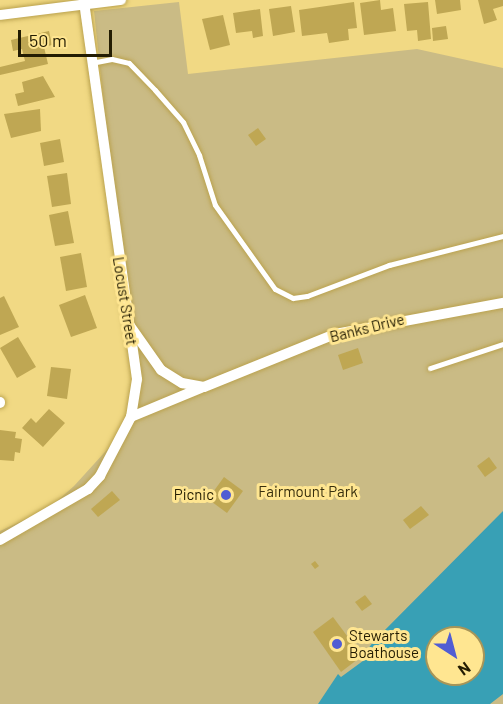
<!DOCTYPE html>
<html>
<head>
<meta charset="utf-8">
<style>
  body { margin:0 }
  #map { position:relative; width:503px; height:704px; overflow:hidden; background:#f1d984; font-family:Barlow,sans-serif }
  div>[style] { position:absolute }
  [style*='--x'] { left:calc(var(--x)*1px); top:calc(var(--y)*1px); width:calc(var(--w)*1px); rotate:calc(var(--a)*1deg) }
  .green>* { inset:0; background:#cabb85 }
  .water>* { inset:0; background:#38a0b5 }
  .building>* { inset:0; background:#bfa753 }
  .roads { filter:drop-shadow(0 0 2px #baa24e) drop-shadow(0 0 2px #baa24e) }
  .service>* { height:5px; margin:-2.5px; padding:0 2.5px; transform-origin:2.5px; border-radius:2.5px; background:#fff }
  .minor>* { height:10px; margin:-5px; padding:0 5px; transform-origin:5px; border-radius:5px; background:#fff }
  .dots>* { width:16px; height:16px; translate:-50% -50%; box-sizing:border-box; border:3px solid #ffe691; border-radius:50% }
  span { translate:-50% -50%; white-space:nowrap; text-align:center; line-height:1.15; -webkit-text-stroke:6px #ffe691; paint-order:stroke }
  .street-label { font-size:15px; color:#231c02 }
  .park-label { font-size:15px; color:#382f0d }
  .poi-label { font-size:15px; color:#231c02 }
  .right { translate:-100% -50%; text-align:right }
  .left { translate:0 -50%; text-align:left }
  .north { position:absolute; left:425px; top:626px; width:60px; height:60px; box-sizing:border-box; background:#ffe691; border:2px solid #a79558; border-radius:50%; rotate:144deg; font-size:16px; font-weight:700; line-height:24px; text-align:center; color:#231c02 }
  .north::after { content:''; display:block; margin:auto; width:21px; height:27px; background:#515dd3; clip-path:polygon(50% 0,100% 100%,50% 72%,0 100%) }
  .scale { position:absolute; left:18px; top:30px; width:94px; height:27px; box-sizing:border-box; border:3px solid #231c02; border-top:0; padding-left:8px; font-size:18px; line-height:21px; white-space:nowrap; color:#231c02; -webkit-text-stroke:4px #ffe691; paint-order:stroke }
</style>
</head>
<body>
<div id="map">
  <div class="green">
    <div style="clip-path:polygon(evenodd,179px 2px,188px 74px,417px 49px,503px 68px,503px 704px,0 704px,0 531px,48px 509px,74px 486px,124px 431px,134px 397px,94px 11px,179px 2px,437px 638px,473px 638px,473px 674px,437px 674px,437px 638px)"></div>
  </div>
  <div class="water">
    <div style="clip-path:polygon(evenodd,503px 511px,503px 694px,490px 704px,318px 704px,338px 674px,341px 677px,367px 658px,364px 654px,374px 641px,503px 511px,437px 638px,473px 638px,473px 674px,437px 674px,437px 638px)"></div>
  </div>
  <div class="building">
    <div style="clip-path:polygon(380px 0,381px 10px,393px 8px,396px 31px,364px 35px,360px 3px)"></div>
    <div style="clip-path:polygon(435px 0,460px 0,461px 10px,437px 14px)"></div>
    <div style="clip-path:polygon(478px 0,503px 0,503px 6px,493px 9px,497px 20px,484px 24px)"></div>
    <div style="clip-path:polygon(354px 2px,357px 28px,348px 29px,349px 40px,329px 43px,327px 33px,302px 36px,299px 10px)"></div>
    <div style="clip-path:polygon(428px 2px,431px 39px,418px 41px,417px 30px,407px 31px,404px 4px)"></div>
    <div style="clip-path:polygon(291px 6px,295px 32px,273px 36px,269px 9px)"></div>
    <div style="clip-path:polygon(260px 9px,263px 36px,253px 38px,252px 31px,236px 33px,233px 13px)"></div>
    <div style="clip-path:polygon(223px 15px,230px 45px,210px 50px,202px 19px)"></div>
    <div style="clip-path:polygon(446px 26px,448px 39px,433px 41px,432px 28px)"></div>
    <div style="clip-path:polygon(49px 31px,52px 45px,44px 47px,48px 64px,0 75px,0 67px,25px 61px,22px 49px,13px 51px,11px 40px)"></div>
    <div style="clip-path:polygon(43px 76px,55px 97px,18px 106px,15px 94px,24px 92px,22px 82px)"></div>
    <div style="clip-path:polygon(40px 109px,41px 131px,11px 138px,4px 114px)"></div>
    <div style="clip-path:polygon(258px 128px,266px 139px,256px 146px,248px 135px)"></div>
    <div style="clip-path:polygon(60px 139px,64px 162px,44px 166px,40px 143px)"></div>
    <div style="clip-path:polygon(67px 173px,71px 204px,52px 207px,47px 176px)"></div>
    <div style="clip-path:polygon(68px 211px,74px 243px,55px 246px,49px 215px)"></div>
    <div style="clip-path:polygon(81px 253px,87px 287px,66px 291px,60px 257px)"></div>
    <div style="clip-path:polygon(85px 295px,97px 328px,71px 337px,59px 305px)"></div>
    <div style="clip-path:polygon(4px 296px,19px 327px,0 335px,0 298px)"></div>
    <div style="clip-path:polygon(18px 337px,36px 367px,17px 378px,0 348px)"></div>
    <div style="clip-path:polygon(358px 348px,363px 363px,343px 370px,338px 355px)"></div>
    <div style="clip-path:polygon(51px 367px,71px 369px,67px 399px,47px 396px)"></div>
    <div style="clip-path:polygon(49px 409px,65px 423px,43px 447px,22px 428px,31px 418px,36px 423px)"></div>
    <div style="clip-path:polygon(0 430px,16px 432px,15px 438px,22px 439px,20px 453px,15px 452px,14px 461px,0 460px)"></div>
    <div style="clip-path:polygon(489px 457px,497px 468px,485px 477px,477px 466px)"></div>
    <div style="clip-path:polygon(224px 477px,243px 491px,227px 513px,208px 499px)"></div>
    <div style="clip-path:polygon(112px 491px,120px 500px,98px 517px,91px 509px)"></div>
    <div style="clip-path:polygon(421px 506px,429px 515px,410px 529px,403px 520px)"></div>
    <div style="clip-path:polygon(315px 561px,319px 566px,315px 569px,311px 564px)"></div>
    <div style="clip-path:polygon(365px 595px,372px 604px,362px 611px,355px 602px)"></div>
    <div style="clip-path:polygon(333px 617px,362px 656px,341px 672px,313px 632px)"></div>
  </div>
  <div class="roads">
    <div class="service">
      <div style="--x:91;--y:63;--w:21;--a:-11"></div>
      <div style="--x:112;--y:59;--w:17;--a:13"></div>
      <div style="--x:129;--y:63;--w:37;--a:46"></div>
      <div style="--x:155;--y:90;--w:43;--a:48.8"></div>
      <div style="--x:183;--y:122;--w:37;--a:64"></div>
      <div style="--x:199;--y:155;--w:52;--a:72.3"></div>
      <div style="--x:215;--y:205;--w:103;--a:54.5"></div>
      <div style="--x:275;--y:289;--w:20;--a:27"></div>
      <div style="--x:293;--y:298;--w:14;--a:-8"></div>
      <div style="--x:307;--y:296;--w:88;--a:-20.7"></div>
      <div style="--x:389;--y:265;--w:118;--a:-14.3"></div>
      <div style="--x:430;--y:368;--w:77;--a:-18.2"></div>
    </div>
    <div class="minor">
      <div style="--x:0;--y:15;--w:122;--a:-7.1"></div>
      <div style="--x:130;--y:326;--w:54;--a:54.8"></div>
      <div style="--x:161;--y:370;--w:25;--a:32"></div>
      <div style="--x:182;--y:383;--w:22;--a:10"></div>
      <div style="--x:204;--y:387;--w:141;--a:-22"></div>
      <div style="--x:335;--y:334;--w:171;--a:-10.5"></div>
      <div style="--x:0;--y:402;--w:1;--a:90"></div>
      <div style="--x:131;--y:417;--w:76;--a:-22.5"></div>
      <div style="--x:0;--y:540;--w:102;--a:-30.1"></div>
      <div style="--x:88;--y:489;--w:18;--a:-47"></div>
      <div style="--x:100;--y:476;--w:67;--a:-62.3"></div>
      <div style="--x:131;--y:417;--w:38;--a:-81"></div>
      <div style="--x:137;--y:379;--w:383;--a:-98"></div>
    </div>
  </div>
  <div class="dots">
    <div style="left:226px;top:495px;background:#515dd3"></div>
    <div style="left:337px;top:644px;background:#515dd3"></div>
  </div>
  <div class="street-label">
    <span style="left:125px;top:301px;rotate:81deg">Locust Street</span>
    <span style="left:367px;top:328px;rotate:-14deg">Banks Drive</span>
  </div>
  <div class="park-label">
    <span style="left:308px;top:492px">Fairmount Park</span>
  </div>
  <div class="poi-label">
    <span class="right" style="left:214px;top:495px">Picnic</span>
    <span class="left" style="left:349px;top:644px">Stewarts<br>Boathouse</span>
  </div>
  <div class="north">N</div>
  <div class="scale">50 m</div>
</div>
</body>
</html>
